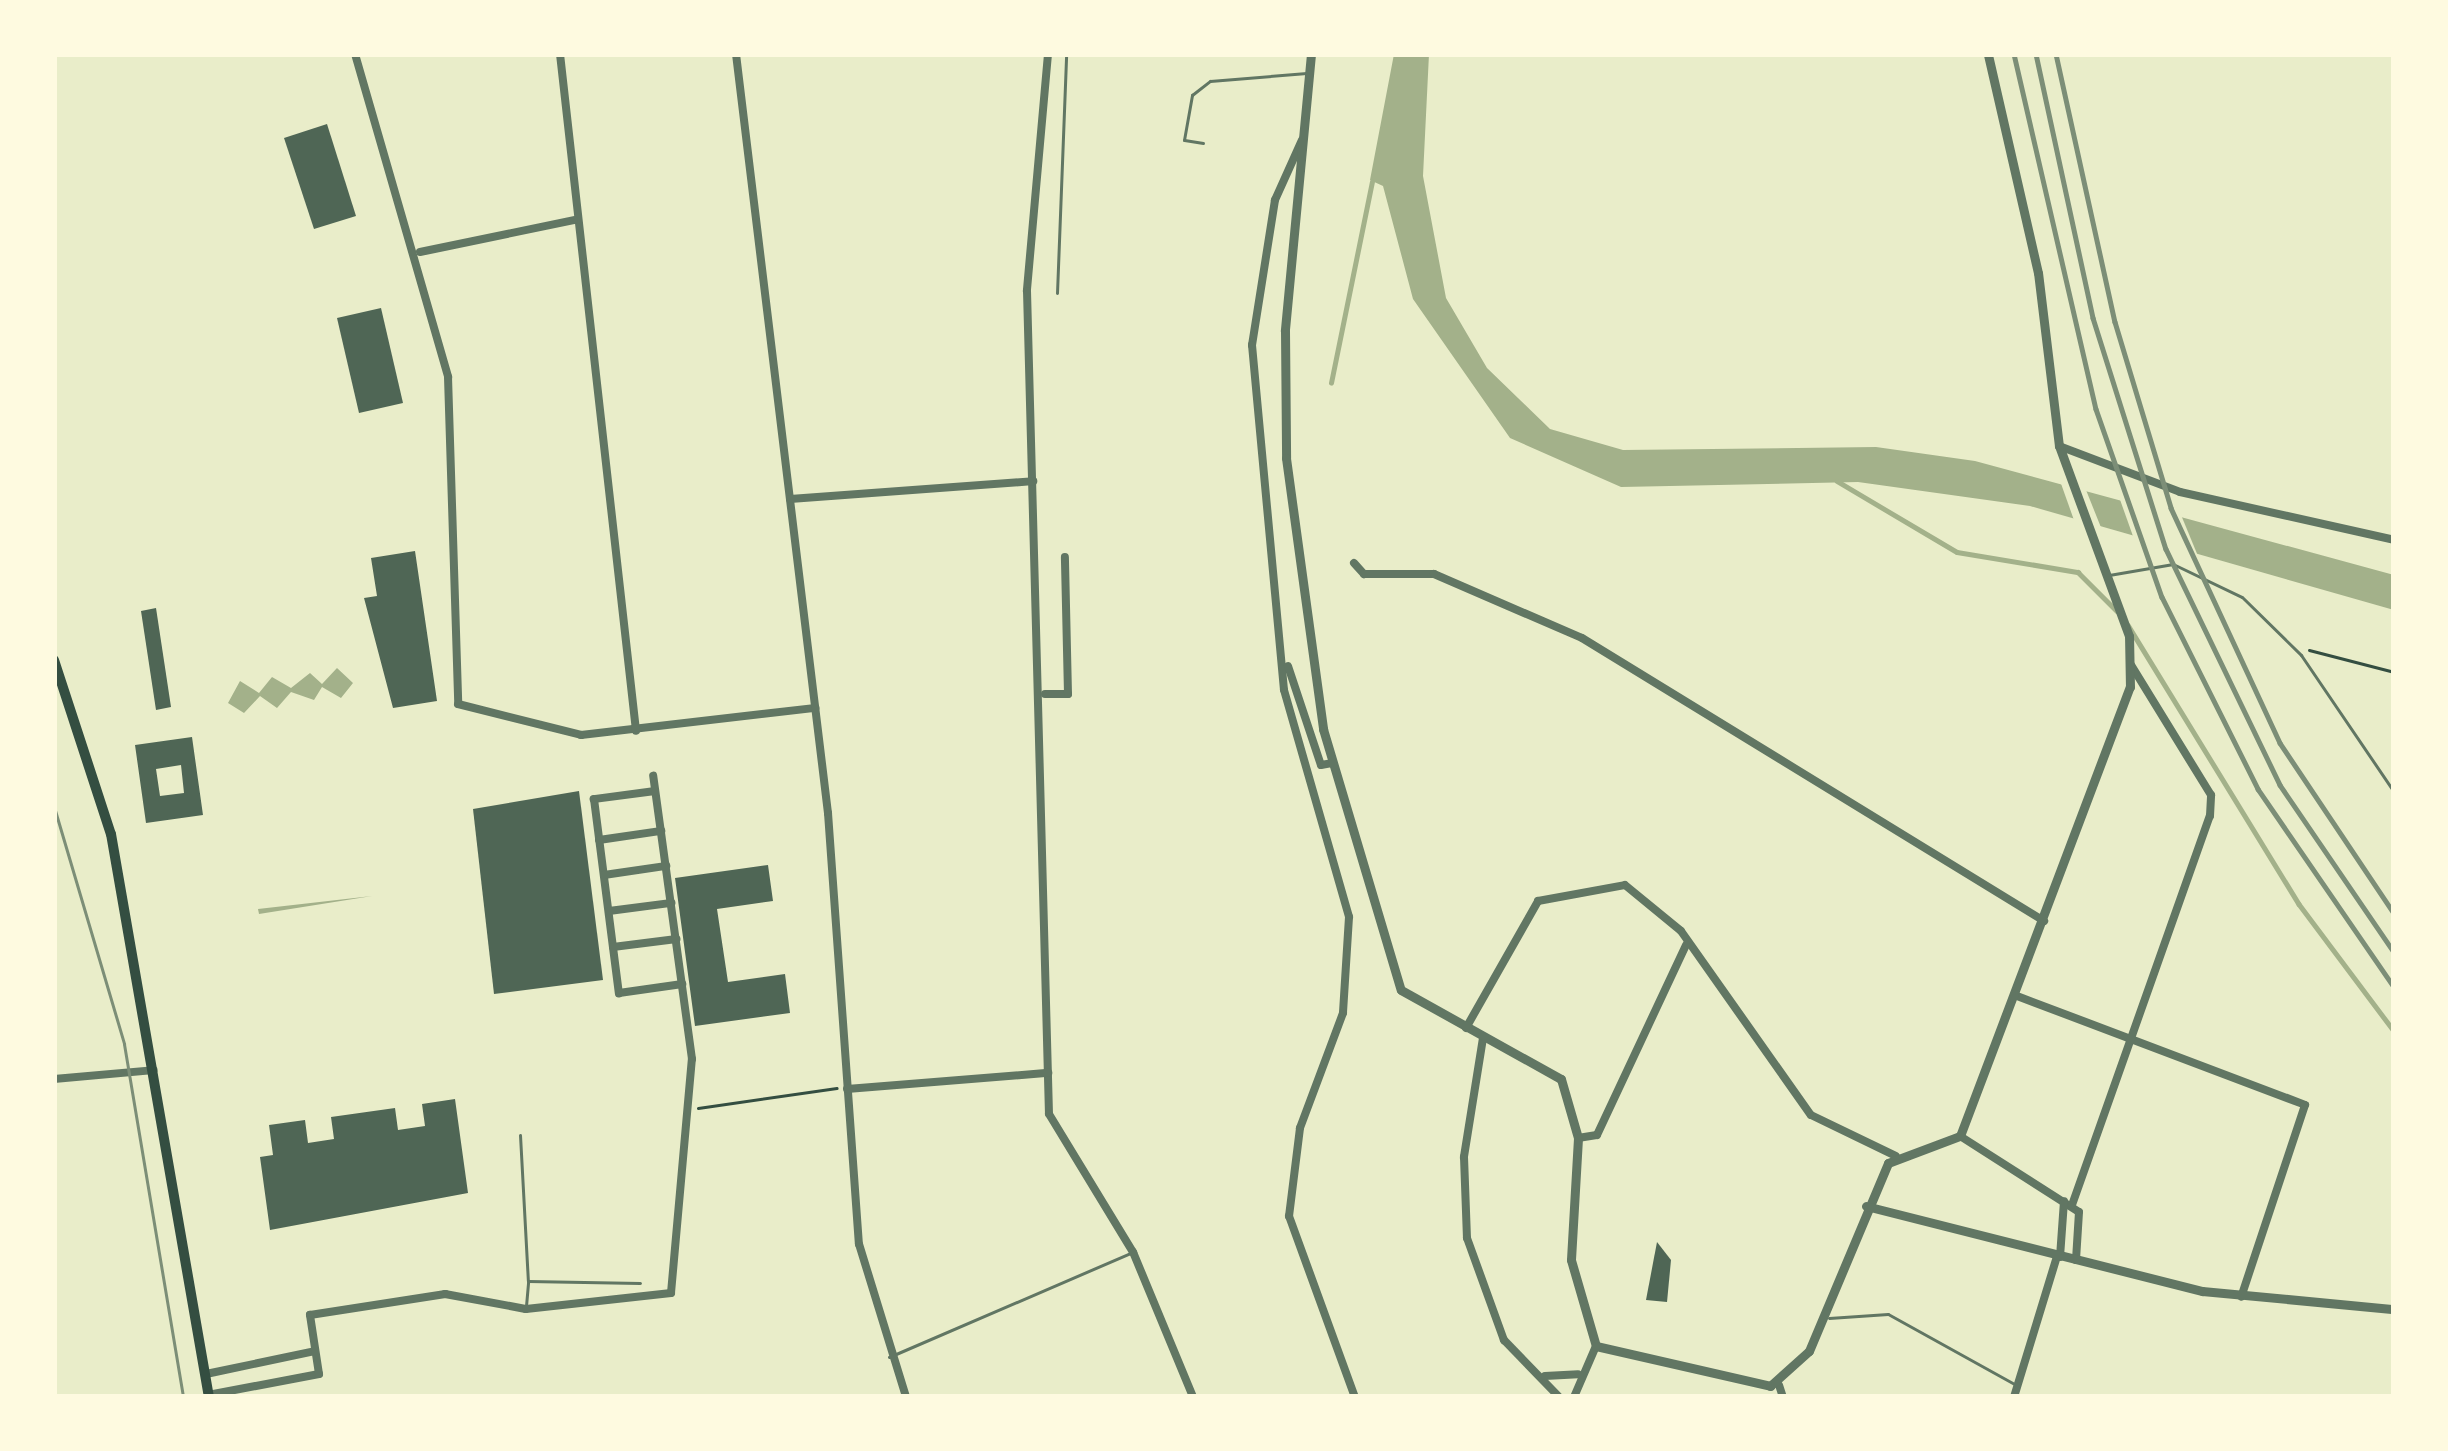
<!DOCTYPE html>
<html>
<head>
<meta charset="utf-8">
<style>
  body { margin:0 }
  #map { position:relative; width:2448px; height:1451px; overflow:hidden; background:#e9edc9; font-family:Raleway,sans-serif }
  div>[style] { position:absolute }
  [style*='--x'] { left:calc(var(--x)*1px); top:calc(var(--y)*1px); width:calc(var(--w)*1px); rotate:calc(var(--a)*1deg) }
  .water>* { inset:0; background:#a3b18a }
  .pier>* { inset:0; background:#e9edc9 }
  .stream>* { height:4.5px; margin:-2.25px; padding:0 2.25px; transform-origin:2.25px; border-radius:2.25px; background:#a3b18a }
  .building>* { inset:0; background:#4f6655 }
  .path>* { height:3px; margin:-1.5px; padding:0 1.5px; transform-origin:1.5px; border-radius:1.5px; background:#344e41 }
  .service>* { height:3px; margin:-1.5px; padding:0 1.5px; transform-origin:1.5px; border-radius:1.5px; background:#617663 }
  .minor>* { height:8px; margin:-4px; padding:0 4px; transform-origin:4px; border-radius:4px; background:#617663 }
  .tertiary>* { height:9px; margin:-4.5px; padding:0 4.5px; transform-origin:4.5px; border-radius:4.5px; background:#617663 }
  .secondary>* { height:10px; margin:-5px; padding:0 5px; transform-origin:5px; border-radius:5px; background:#344e41 }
  .tram>* { height:3px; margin:-1.5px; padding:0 1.5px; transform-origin:1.5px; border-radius:1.5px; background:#7c8e77 }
  .rail>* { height:4.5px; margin:-2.25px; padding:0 2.25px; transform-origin:2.25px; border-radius:2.25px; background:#7c8e77 }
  span { translate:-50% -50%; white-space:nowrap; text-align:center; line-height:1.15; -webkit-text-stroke:12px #fefae0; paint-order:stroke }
  .frame { position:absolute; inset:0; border:57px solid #fefae0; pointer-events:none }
</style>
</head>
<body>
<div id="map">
  <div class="water">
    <div style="clip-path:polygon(1394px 54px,1429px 54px,1423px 176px,1446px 298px,1487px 368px,1550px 429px,1623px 450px,1876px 447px,1975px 461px,2394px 575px,2394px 610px,2030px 506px,1858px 482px,1621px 487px,1510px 438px,1413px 299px,1383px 186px,1370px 180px)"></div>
    <div style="clip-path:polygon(337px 668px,353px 683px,341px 698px,322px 687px,314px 700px,291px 692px,277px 708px,260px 696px,244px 713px,228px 703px,240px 681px,259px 693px,272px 677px,291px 688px,310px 673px,322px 684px)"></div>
    <div style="clip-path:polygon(372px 896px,259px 914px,258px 909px)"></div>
  </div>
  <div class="pier">
    <div style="clip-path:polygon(2059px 478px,2084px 485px,2102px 530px,2075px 523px)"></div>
    <div style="clip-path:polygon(2118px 494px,2179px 510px,2200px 561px,2134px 539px)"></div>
  </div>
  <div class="stream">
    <div style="--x:1331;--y:383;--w:205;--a:-78.5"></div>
    <div style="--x:1837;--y:481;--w:139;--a:30.6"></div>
    <div style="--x:1957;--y:552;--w:123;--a:9.4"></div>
    <div style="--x:2078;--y:572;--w:55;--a:45"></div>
    <div style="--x:2128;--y:625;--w:327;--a:58.5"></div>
    <div style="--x:2299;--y:904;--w:159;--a:53.2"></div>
  </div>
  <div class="building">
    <div style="clip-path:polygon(327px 124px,356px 216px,314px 229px,284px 138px)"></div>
    <div style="clip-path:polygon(381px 308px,403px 403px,359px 413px,337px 318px)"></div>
    <div style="clip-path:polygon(415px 551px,437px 701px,393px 708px,364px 598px,377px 596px,371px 558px)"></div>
    <div style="clip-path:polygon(156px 608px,171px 707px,156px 710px,141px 611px)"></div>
    <div style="clip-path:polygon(evenodd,192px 737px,203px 815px,146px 823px,135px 745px,192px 737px,181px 765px,184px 793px,160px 796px,156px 769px,181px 765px)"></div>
    <div style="clip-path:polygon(579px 791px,603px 980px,494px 994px,473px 809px)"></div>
    <div style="clip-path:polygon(768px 865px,773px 901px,717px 909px,728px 982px,785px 974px,790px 1013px,695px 1026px,675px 878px)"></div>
    <div style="clip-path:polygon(455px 1099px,468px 1193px,270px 1230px,260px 1157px,273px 1155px,269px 1125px,305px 1120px,308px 1143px,334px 1139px,331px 1117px,395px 1108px,398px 1130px,425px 1126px,422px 1104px)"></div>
    <div style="clip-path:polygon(1657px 1242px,1671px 1260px,1667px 1302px,1646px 1300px)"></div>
  </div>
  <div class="path">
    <div style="--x:2309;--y:650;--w:88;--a:14.5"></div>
    <div style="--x:698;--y:1108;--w:140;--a:-8.2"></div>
  </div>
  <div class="service">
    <div style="--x:1203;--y:143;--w:19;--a:-171"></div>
    <div style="--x:1184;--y:140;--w:46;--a:-79.9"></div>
    <div style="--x:1192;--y:95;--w:23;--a:-38"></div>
    <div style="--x:1210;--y:81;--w:97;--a:-4.7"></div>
    <div style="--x:1057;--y:293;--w:239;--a:-87.8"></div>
    <div style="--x:2109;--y:575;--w:65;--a:-9.8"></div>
    <div style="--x:2173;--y:564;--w:76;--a:25.6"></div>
    <div style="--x:2242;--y:597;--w:83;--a:44.5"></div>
    <div style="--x:2301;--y:655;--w:166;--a:55.8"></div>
    <div style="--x:520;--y:1135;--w:146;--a:86.9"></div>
    <div style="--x:526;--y:1306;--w:25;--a:-85"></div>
    <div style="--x:528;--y:1281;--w:112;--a:1"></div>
    <div style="--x:1829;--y:1318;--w:59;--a:-3.9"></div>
    <div style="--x:1888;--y:1314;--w:146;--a:29"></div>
    <div style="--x:889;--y:1357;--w:262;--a:-23.3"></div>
  </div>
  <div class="minor">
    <div style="--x:355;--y:54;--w:336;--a:73.9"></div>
    <div style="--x:448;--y:377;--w:327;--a:88.2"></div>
    <div style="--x:458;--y:704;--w:127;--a:14.1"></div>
    <div style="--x:581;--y:735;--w:236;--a:-6.6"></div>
    <div style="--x:560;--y:54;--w:681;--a:83.59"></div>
    <div style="--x:736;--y:54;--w:765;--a:83.09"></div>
    <div style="--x:828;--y:813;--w:432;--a:85.9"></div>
    <div style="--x:859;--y:1244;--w:160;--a:72.9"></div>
    <div style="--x:1048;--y:54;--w:238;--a:95.1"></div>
    <div style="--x:1027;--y:291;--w:823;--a:88.47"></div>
    <div style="--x:1049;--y:1114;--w:162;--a:58.7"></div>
    <div style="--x:1133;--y:1252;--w:157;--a:67.5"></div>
    <div style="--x:1302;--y:140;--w:66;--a:114.2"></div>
    <div style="--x:1275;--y:200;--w:147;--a:99"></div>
    <div style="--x:1252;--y:345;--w:346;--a:84.7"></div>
    <div style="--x:1284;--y:690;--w:236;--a:74"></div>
    <div style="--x:1349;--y:917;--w:96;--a:93.6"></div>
    <div style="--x:1343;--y:1013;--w:123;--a:110.5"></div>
    <div style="--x:1300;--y:1128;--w:89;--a:97.1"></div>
    <div style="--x:1289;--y:1216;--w:193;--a:70"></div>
    <div style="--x:420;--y:252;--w:157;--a:-11.7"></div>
    <div style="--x:2059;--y:446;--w:129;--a:20.8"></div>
    <div style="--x:2180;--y:492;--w:219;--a:12.6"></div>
    <div style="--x:790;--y:499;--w:244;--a:-4.2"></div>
    <div style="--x:1354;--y:563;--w:15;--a:48"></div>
    <div style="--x:1364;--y:574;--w:70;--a:0"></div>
    <div style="--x:1434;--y:574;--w:161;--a:23.4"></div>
    <div style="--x:1582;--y:638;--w:542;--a:31.49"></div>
    <div style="--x:1288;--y:666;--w:104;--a:71.6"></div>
    <div style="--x:1321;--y:765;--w:11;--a:-10"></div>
    <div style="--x:1045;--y:694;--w:23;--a:0"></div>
    <div style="--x:1068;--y:694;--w:137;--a:-91.3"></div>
    <div style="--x:655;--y:791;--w:62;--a:172.5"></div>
    <div style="--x:594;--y:799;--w:196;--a:82.7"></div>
    <div style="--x:619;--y:993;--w:64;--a:-8.1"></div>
    <div style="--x:599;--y:840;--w:63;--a:-8.3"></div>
    <div style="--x:604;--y:875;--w:63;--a:-8.3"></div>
    <div style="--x:609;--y:911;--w:63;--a:-7.4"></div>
    <div style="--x:613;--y:947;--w:64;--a:-7.2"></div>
    <div style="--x:2017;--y:996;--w:308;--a:20.7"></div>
    <div style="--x:2305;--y:1105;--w:202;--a:108.4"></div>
    <div style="--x:1466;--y:1028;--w:146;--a:-60.4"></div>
    <div style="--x:1538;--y:901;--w:88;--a:-10.4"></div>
    <div style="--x:1625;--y:885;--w:72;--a:39.4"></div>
    <div style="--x:1681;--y:931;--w:225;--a:54.8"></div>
    <div style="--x:1811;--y:1115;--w:94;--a:25.8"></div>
    <div style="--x:1483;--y:1038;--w:121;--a:99.1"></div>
    <div style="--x:1464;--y:1157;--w:81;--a:87.9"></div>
    <div style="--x:1467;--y:1238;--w:109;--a:70.1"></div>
    <div style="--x:1504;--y:1340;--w:79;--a:46"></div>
    <div style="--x:54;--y:1079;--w:100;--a:-5.1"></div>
    <div style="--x:847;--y:1089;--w:202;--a:-4.6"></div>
    <div style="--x:1960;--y:1136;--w:141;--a:32.6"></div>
    <div style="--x:2079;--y:1212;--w:48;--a:93.6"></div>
    <div style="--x:1578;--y:1138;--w:19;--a:-9"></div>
    <div style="--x:1597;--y:1135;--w:210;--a:-64.9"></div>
    <div style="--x:2072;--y:1205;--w:413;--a:-70.5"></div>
    <div style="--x:2210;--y:816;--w:21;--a:-87"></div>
    <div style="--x:2211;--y:795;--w:153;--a:-121.6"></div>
    <div style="--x:2060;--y:1257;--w:56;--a:-85.9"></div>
    <div style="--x:206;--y:1374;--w:111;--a:-11.9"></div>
    <div style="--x:1545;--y:1376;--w:33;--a:-3"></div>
    <div style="--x:1779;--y:1385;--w:13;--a:72"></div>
    <div style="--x:208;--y:1395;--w:113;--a:-10.7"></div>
    <div style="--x:319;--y:1374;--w:60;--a:-98.7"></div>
    <div style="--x:310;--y:1315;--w:137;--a:-8.8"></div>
    <div style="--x:445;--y:1294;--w:82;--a:10.5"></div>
    <div style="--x:526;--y:1309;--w:146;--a:-6.3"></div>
    <div style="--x:671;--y:1293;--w:235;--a:-84.9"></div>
    <div style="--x:692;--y:1059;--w:286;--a:-97.8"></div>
    <div style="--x:1574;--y:1397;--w:56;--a:-66.7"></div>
    <div style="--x:2014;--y:1397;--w:147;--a:-73"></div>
  </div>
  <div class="tertiary">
    <div style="--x:1311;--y:54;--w:278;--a:95.4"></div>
    <div style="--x:1285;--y:331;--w:127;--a:89.5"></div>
    <div style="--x:1286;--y:458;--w:274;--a:82.2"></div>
    <div style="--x:1323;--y:729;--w:272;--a:73.4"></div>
    <div style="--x:1401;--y:990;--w:183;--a:29.1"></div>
    <div style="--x:1561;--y:1079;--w:61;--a:73.9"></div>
    <div style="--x:1578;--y:1138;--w:122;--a:93.3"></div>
    <div style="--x:1571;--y:1260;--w:90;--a:73.8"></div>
    <div style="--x:1596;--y:1346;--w:179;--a:12.9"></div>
    <div style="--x:1770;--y:1386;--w:52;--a:-41.9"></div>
    <div style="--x:1809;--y:1351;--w:204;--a:-67.2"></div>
    <div style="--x:1888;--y:1163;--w:77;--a:-20.6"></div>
    <div style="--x:1960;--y:1136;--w:480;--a:-69.3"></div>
    <div style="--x:2130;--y:687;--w:51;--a:-91.1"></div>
    <div style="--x:2129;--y:636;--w:202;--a:-110.2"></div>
    <div style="--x:2059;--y:446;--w:174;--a:-96.9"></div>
    <div style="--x:2038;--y:273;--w:225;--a:-102.9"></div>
    <div style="--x:1866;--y:1206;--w:347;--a:14.2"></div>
    <div style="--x:2202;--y:1291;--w:193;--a:5.4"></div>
  </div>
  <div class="secondary">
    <div style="--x:54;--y:660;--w:183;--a:71.9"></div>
    <div style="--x:111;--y:834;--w:571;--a:80.13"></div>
  </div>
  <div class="tram">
    <div style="--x:54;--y:807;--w:247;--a:73.5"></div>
    <div style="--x:124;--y:1044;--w:358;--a:80.5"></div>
  </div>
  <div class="rail">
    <div style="--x:2014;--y:54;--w:364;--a:77"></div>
    <div style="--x:2096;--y:409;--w:199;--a:70.7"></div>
    <div style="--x:2162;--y:597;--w:215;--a:63.4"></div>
    <div style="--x:2258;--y:789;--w:240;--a:55.5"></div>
    <div style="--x:2036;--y:54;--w:270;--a:77.8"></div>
    <div style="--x:2093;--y:318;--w:242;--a:72.5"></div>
    <div style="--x:2166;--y:549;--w:262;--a:64.2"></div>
    <div style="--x:2280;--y:785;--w:202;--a:55.7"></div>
    <div style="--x:2056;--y:54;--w:274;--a:77.6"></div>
    <div style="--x:2115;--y:322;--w:194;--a:73.2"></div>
    <div style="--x:2171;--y:508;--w:259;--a:65.1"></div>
    <div style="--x:2280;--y:743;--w:205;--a:56.2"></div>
  </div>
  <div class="frame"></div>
</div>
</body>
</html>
